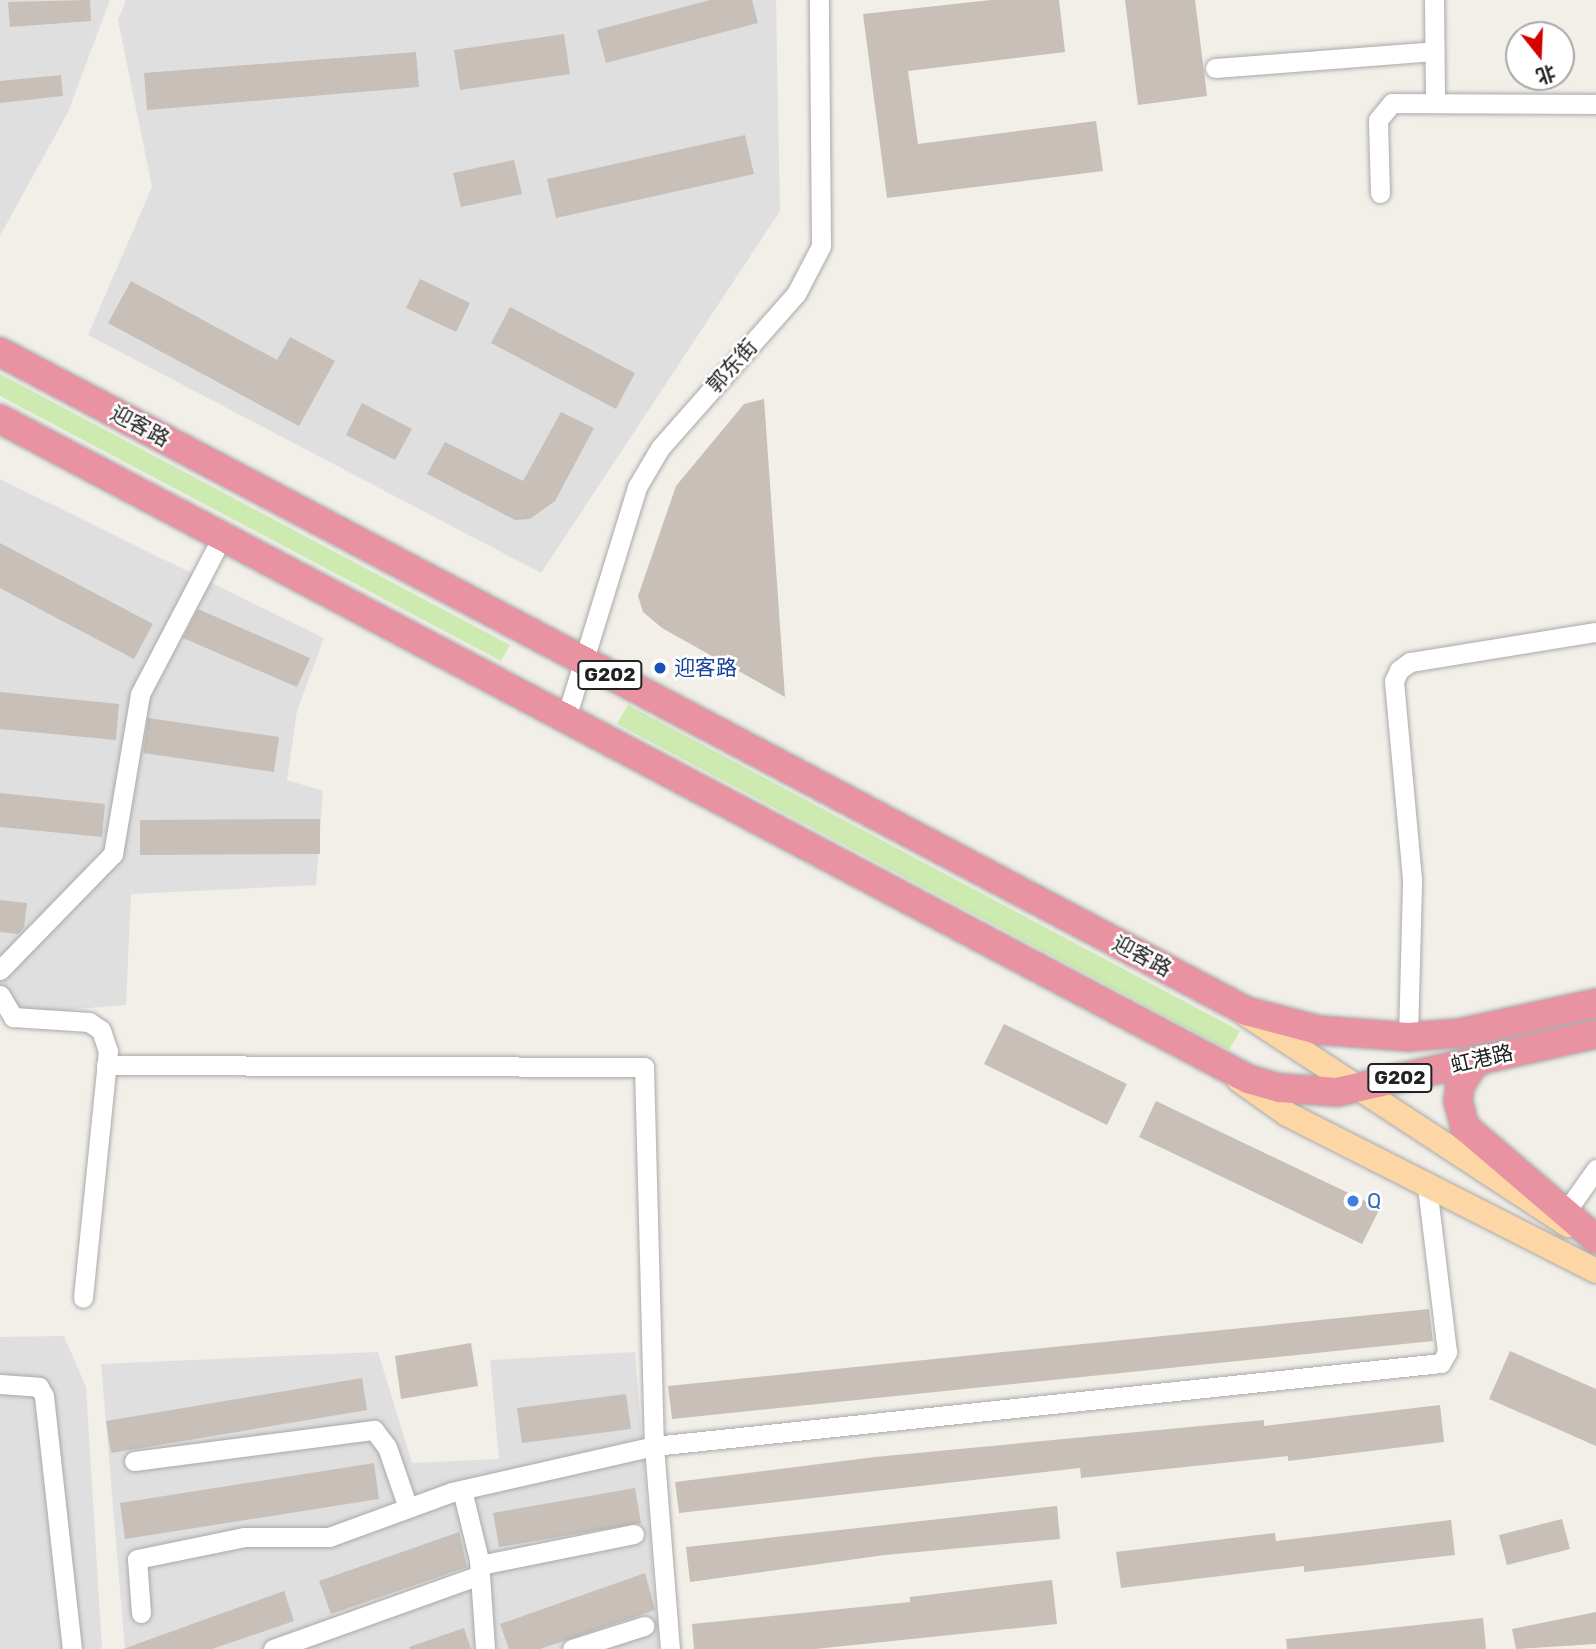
<!DOCTYPE html>
<html>
<head>
<meta charset="utf-8">
<style>
  body { margin:0 }
  #map { position:relative; width:1596px; height:1649px; overflow:hidden; background:#f2efe9; font-family:Rubik,"Noto Sans SC",sans-serif }
  div>[style] { position:absolute }
  [style*='--x'] { left:calc(var(--x)*1px); top:calc(var(--y)*1px); width:calc(var(--w)*1px); rotate:calc(var(--a)*1deg) }
  .residential>* { inset:0; background:#e0dfdf }
  .grass>* { inset:0; background:#cdebb0 }
  .building>* { inset:0; background:#c7bfb8 }
  .roads { filter:drop-shadow(0 0 2px #a9a9a9) drop-shadow(0 0 2px #a9a9a9) }
  .minor>* { height:19px; margin:-9.5px; padding:0 9.5px; transform-origin:9.5px; border-radius:9.5px; background:#fff }
  .major>* { height:24px; margin:-12px; padding:0 12px; transform-origin:12px; border-radius:12px; background:#fcd6a4 }
  .highway>* { height:28px; margin:-14px; padding:0 14px; transform-origin:14px; border-radius:14px; background:#e892a2 }
  .dots>* { width:19px; height:19px; translate:-50% -50%; box-sizing:border-box; border:4px solid #fff; border-radius:50% }
  span { translate:-50% -50%; white-space:nowrap; text-align:center; line-height:1.15; -webkit-text-stroke:5px #fff; paint-order:stroke }
  .shield-label span { padding:2px 5px; background:#fff; border:2px solid; border-radius:5px; -webkit-text-stroke-width:0 }
  .shield-label { font-size:19px; color:#222; font-weight:700 }
  .street-label { font-size:21px; color:#222 }
  .transit-label { font-size:21px; color:#164399 }
  .left { translate:0 -50%; text-align:left }
  .shop-label { font-size:21px; color:#366cbe }
  .north { position:absolute; left:1505px; top:21px; width:70px; height:70px; box-sizing:border-box; background:#fff; border:2px solid #a7a7a7; border-radius:50%; rotate:162deg; font-size:19px; font-weight:700; line-height:28px; text-align:center; color:#222 }
  .north::after { content:''; display:block; margin:auto; width:24px; height:32px; background:#d40000; clip-path:polygon(50% 0,100% 100%,50% 72%,0 100%) }
</style>
</head>
<body>
<div id="map">
  <div class="residential">
    <div style="clip-path:polygon(0 0,110px 0,68px 112px,0 236px)"></div>
    <div style="clip-path:polygon(126px 0,776px 0,780px 211px,541px 573px,88px 335px,152px 187px,118px 20px)"></div>
    <div style="clip-path:polygon(0 479px,324px 638px,297px 711px,287px 780px,323px 791px,316px 885px,131px 894px,126px 1005px,0 1015px)"></div>
    <div style="clip-path:polygon(64px 1336px,86px 1387px,102px 1649px,0 1649px,0 1337px)"></div>
    <div style="clip-path:polygon(378px 1352px,412px 1463px,499px 1459px,490px 1360px,635px 1352px,659px 1649px,125px 1649px,101px 1364px)"></div>
  </div>
  <div class="grass">
    <div style="clip-path:polygon(0 374px,510px 645px,501px 661px,0 396px)"></div>
    <div style="clip-path:polygon(628px 705px,1240px 1031px,1229px 1050px,617px 724px)"></div>
  </div>
  <div class="building">
    <div style="clip-path:polygon(90px 0,91px 21px,10px 27px,8px 2px)"></div>
    <div style="clip-path:polygon(710px 0,752px 0,758px 23px,606px 63px,597px 30px)"></div>
    <div style="clip-path:polygon(991px 0,1059px 0,1065px 52px,908px 71px,918px 144px,1096px 121px,1103px 171px,887px 198px,863px 14px)"></div>
    <div style="clip-path:polygon(1125px 0,1195px 0,1207px 96px,1138px 105px)"></div>
    <div style="clip-path:polygon(564px 34px,570px 74px,460px 90px,454px 50px)"></div>
    <div style="clip-path:polygon(416px 52px,419px 87px,147px 110px,144px 73px)"></div>
    <div style="clip-path:polygon(61px 75px,63px 96px,0 103px,0 81px)"></div>
    <div style="clip-path:polygon(745px 135px,754px 174px,556px 218px,547px 179px)"></div>
    <div style="clip-path:polygon(514px 160px,522px 194px,461px 207px,453px 173px)"></div>
    <div style="clip-path:polygon(420px 279px,470px 303px,456px 332px,406px 308px)"></div>
    <div style="clip-path:polygon(131px 281px,277px 360px,290px 337px,335px 361px,299px 426px,108px 323px)"></div>
    <div style="clip-path:polygon(510px 307px,635px 373px,616px 409px,491px 343px)"></div>
    <div style="clip-path:polygon(764px 399px,785px 697px,662px 628px,643px 612px,638px 596px,676px 486px,744px 404px)"></div>
    <div style="clip-path:polygon(362px 403px,412px 429px,395px 460px,346px 435px)"></div>
    <div style="clip-path:polygon(561px 412px,594px 428px,555px 501px,530px 519px,515px 520px,427px 474px,445px 442px,523px 481px)"></div>
    <div style="clip-path:polygon(0 543px,153px 624px,134px 659px,0 588px)"></div>
    <div style="clip-path:polygon(198px 609px,310px 658px,297px 687px,183px 638px)"></div>
    <div style="clip-path:polygon(0 692px,119px 704px,116px 740px,0 729px)"></div>
    <div style="clip-path:polygon(148px 718px,279px 737px,274px 772px,143px 753px)"></div>
    <div style="clip-path:polygon(0 793px,105px 804px,102px 837px,0 827px)"></div>
    <div style="clip-path:polygon(320px 819px,320px 854px,140px 855px,140px 820px)"></div>
    <div style="clip-path:polygon(0 900px,27px 903px,24px 928px,18px 934px,0 932px)"></div>
    <div style="clip-path:polygon(1004px 1024px,1127px 1084px,1107px 1125px,984px 1064px)"></div>
    <div style="clip-path:polygon(1156px 1101px,1380px 1208px,1362px 1244px,1139px 1137px)"></div>
    <div style="clip-path:polygon(1429px 1309px,1433px 1341px,672px 1419px,668px 1386px)"></div>
    <div style="clip-path:polygon(471px 1343px,478px 1386px,401px 1399px,395px 1356px)"></div>
    <div style="clip-path:polygon(1510px 1351px,1596px 1389px,1596px 1446px,1489px 1399px)"></div>
    <div style="clip-path:polygon(362px 1378px,367px 1410px,111px 1453px,106px 1421px)"></div>
    <div style="clip-path:polygon(626px 1394px,631px 1429px,522px 1443px,517px 1408px)"></div>
    <div style="clip-path:polygon(1440px 1405px,1444px 1442px,1288px 1461px,1288px 1456px,1081px 1478px,1080px 1468px,679px 1513px,675px 1482px,875px 1457px,1264px 1420px,1264px 1426px)"></div>
    <div style="clip-path:polygon(374px 1463px,379px 1499px,125px 1539px,120px 1503px)"></div>
    <div style="clip-path:polygon(635px 1488px,641px 1523px,499px 1547px,493px 1513px)"></div>
    <div style="clip-path:polygon(1057px 1506px,1060px 1539px,885px 1555px,690px 1582px,686px 1547px)"></div>
    <div style="clip-path:polygon(1562px 1519px,1570px 1549px,1507px 1565px,1499px 1535px)"></div>
    <div style="clip-path:polygon(1451px 1520px,1455px 1555px,1304px 1572px,1304px 1566px,1121px 1588px,1116px 1552px,1275px 1533px,1276px 1541px)"></div>
    <div style="clip-path:polygon(459px 1532px,467px 1567px,331px 1614px,319px 1581px)"></div>
    <div style="clip-path:polygon(645px 1573px,655px 1610px,540px 1649px,509px 1649px,500px 1624px)"></div>
    <div style="clip-path:polygon(1052px 1580px,1057px 1624px,815px 1649px,694px 1649px,692px 1624px,910px 1602px,910px 1597px)"></div>
    <div style="clip-path:polygon(284px 1591px,294px 1621px,212px 1649px,123px 1649px)"></div>
    <div style="clip-path:polygon(1596px 1612px,1596px 1644px,1516px 1649px,1512px 1629px)"></div>
    <div style="clip-path:polygon(1483px 1618px,1486px 1649px,1287px 1649px,1286px 1639px)"></div>
    <div style="clip-path:polygon(464px 1628px,471px 1649px,410px 1649px,409px 1647px)"></div>
  </div>
  <div class="roads">
    <div class="minor">
      <div style="--x:1434;--y:0;--w:103;--a:89.4"></div>
      <div style="--x:1215;--y:68;--w:220;--a:-4.4"></div>
      <div style="--x:1380;--y:193;--w:73;--a:-91.6"></div>
      <div style="--x:1378;--y:120;--w:22;--a:-51"></div>
      <div style="--x:1392;--y:103;--w:204;--a:0.3"></div>
      <div style="--x:566;--y:718;--w:242;--a:-72.9"></div>
      <div style="--x:637;--y:487;--w:45;--a:-59.5"></div>
      <div style="--x:660;--y:448;--w:205;--a:-48.6"></div>
      <div style="--x:796;--y:294;--w:54;--a:-62.5"></div>
      <div style="--x:821;--y:246;--w:246;--a:-90.5"></div>
      <div style="--x:0;--y:970;--w:162;--a:-45.8"></div>
      <div style="--x:113;--y:854;--w:162;--a:-80.4"></div>
      <div style="--x:140;--y:694;--w:177;--a:-62.4"></div>
      <div style="--x:0;--y:995;--w:26;--a:59"></div>
      <div style="--x:13;--y:1017;--w:76;--a:3.8"></div>
      <div style="--x:89;--y:1022;--w:14;--a:34"></div>
      <div style="--x:101;--y:1030;--w:22;--a:72"></div>
      <div style="--x:108;--y:1051;--w:248;--a:95.8"></div>
      <div style="--x:1408;--y:1037;--w:158;--a:-88.5"></div>
      <div style="--x:1412;--y:879;--w:199;--a:-95.2"></div>
      <div style="--x:1394;--y:681;--w:12;--a:-66"></div>
      <div style="--x:1399;--y:670;--w:14;--a:-36"></div>
      <div style="--x:1410;--y:662;--w:188;--a:-9.2"></div>
      <div style="--x:106;--y:1065;--w:538;--a:0.21"></div>
      <div style="--x:644;--y:1067;--w:379;--a:88.5"></div>
      <div style="--x:654;--y:1446;--w:204;--a:85.5"></div>
      <div style="--x:1565;--y:1213;--w:54;--a:-54.8"></div>
      <div style="--x:0;--y:1384;--w:39;--a:4"></div>
      <div style="--x:39;--y:1387;--w:10;--a:61"></div>
      <div style="--x:44;--y:1396;--w:255;--a:83.7"></div>
      <div style="--x:134;--y:1461;--w:242;--a:-7.4"></div>
      <div style="--x:374;--y:1430;--w:21;--a:53"></div>
      <div style="--x:387;--y:1447;--w:61;--a:71"></div>
      <div style="--x:462;--y:1490;--w:72;--a:76.3"></div>
      <div style="--x:479;--y:1560;--w:89;--a:86.1"></div>
      <div style="--x:480;--y:1565;--w:157;--a:-11.4"></div>
      <div style="--x:141;--y:1613;--w:54;--a:-94.2"></div>
      <div style="--x:137;--y:1559;--w:109;--a:-11.6"></div>
      <div style="--x:244;--y:1537;--w:85;--a:0"></div>
      <div style="--x:329;--y:1537;--w:131;--a:-20.1"></div>
      <div style="--x:452;--y:1492;--w:207;--a:-12.8"></div>
      <div style="--x:654;--y:1446;--w:791;--a:-6.02"></div>
      <div style="--x:1441;--y:1363;--w:13;--a:-61"></div>
      <div style="--x:1447;--y:1352;--w:166;--a:-96.9"></div>
      <div style="--x:273;--y:1649;--w:220;--a:-19.7"></div>
      <div style="--x:572;--y:1649;--w:76;--a:-17.7"></div>
    </div>
    <div class="major">
      <div style="--x:1247;--y:1015;--w:384;--a:33.2"></div>
      <div style="--x:1239;--y:1080;--w:59;--a:35.3"></div>
      <div style="--x:1287;--y:1114;--w:347;--a:26.9"></div>
    </div>
    <div class="highway">
      <div style="--x:0;--y:352;--w:1410;--a:27.87"></div>
      <div style="--x:1246;--y:1011;--w:74;--a:14.8"></div>
      <div style="--x:1318;--y:1030;--w:90;--a:4.4"></div>
      <div style="--x:1408;--y:1037;--w:52;--a:-4.4"></div>
      <div style="--x:1460;--y:1033;--w:139;--a:-12.4"></div>
      <div style="--x:0;--y:419;--w:1412;--a:27.87"></div>
      <div style="--x:1248;--y:1079;--w:33;--a:16"></div>
      <div style="--x:1280;--y:1088;--w:57;--a:4"></div>
      <div style="--x:1337;--y:1092;--w:265;--a:-12.6"></div>
      <div style="--x:1486;--y:1058;--w:15;--a:152"></div>
      <div style="--x:1473;--y:1065;--w:25;--a:122"></div>
      <div style="--x:1460;--y:1086;--w:15;--a:98"></div>
      <div style="--x:1458;--y:1101;--w:27;--a:75"></div>
      <div style="--x:1465;--y:1127;--w:172;--a:40.5"></div>
    </div>
  </div>
  <div class="dots">
    <div style="left:660px;top:668px;background:#1a4fb4"></div>
    <div style="left:1353px;top:1201px;background:#3f7fe0"></div>
  </div>
  <div class="shield-label">
    <span style="left:610px;top:675px">G202</span>
    <span style="left:1400px;top:1078px">G202</span>
  </div>
  <div class="street-label">
    <span style="left:732px;top:366px;rotate:-48deg">郭东街</span>
    <span style="left:140px;top:426px;rotate:28deg">迎客路</span>
    <span style="left:1142px;top:956px;rotate:28deg">迎客路</span>
    <span style="left:1482px;top:1059px;rotate:-13deg">虹港路</span>
  </div>
  <div class="transit-label">
    <span class="left" style="left:674px;top:668px">迎客路</span>
  </div>
  <div class="shop-label">
    <span class="left" style="left:1367px;top:1201px">Q</span>
  </div>
  <div class="north">北</div>
</div>
</body>
</html>
